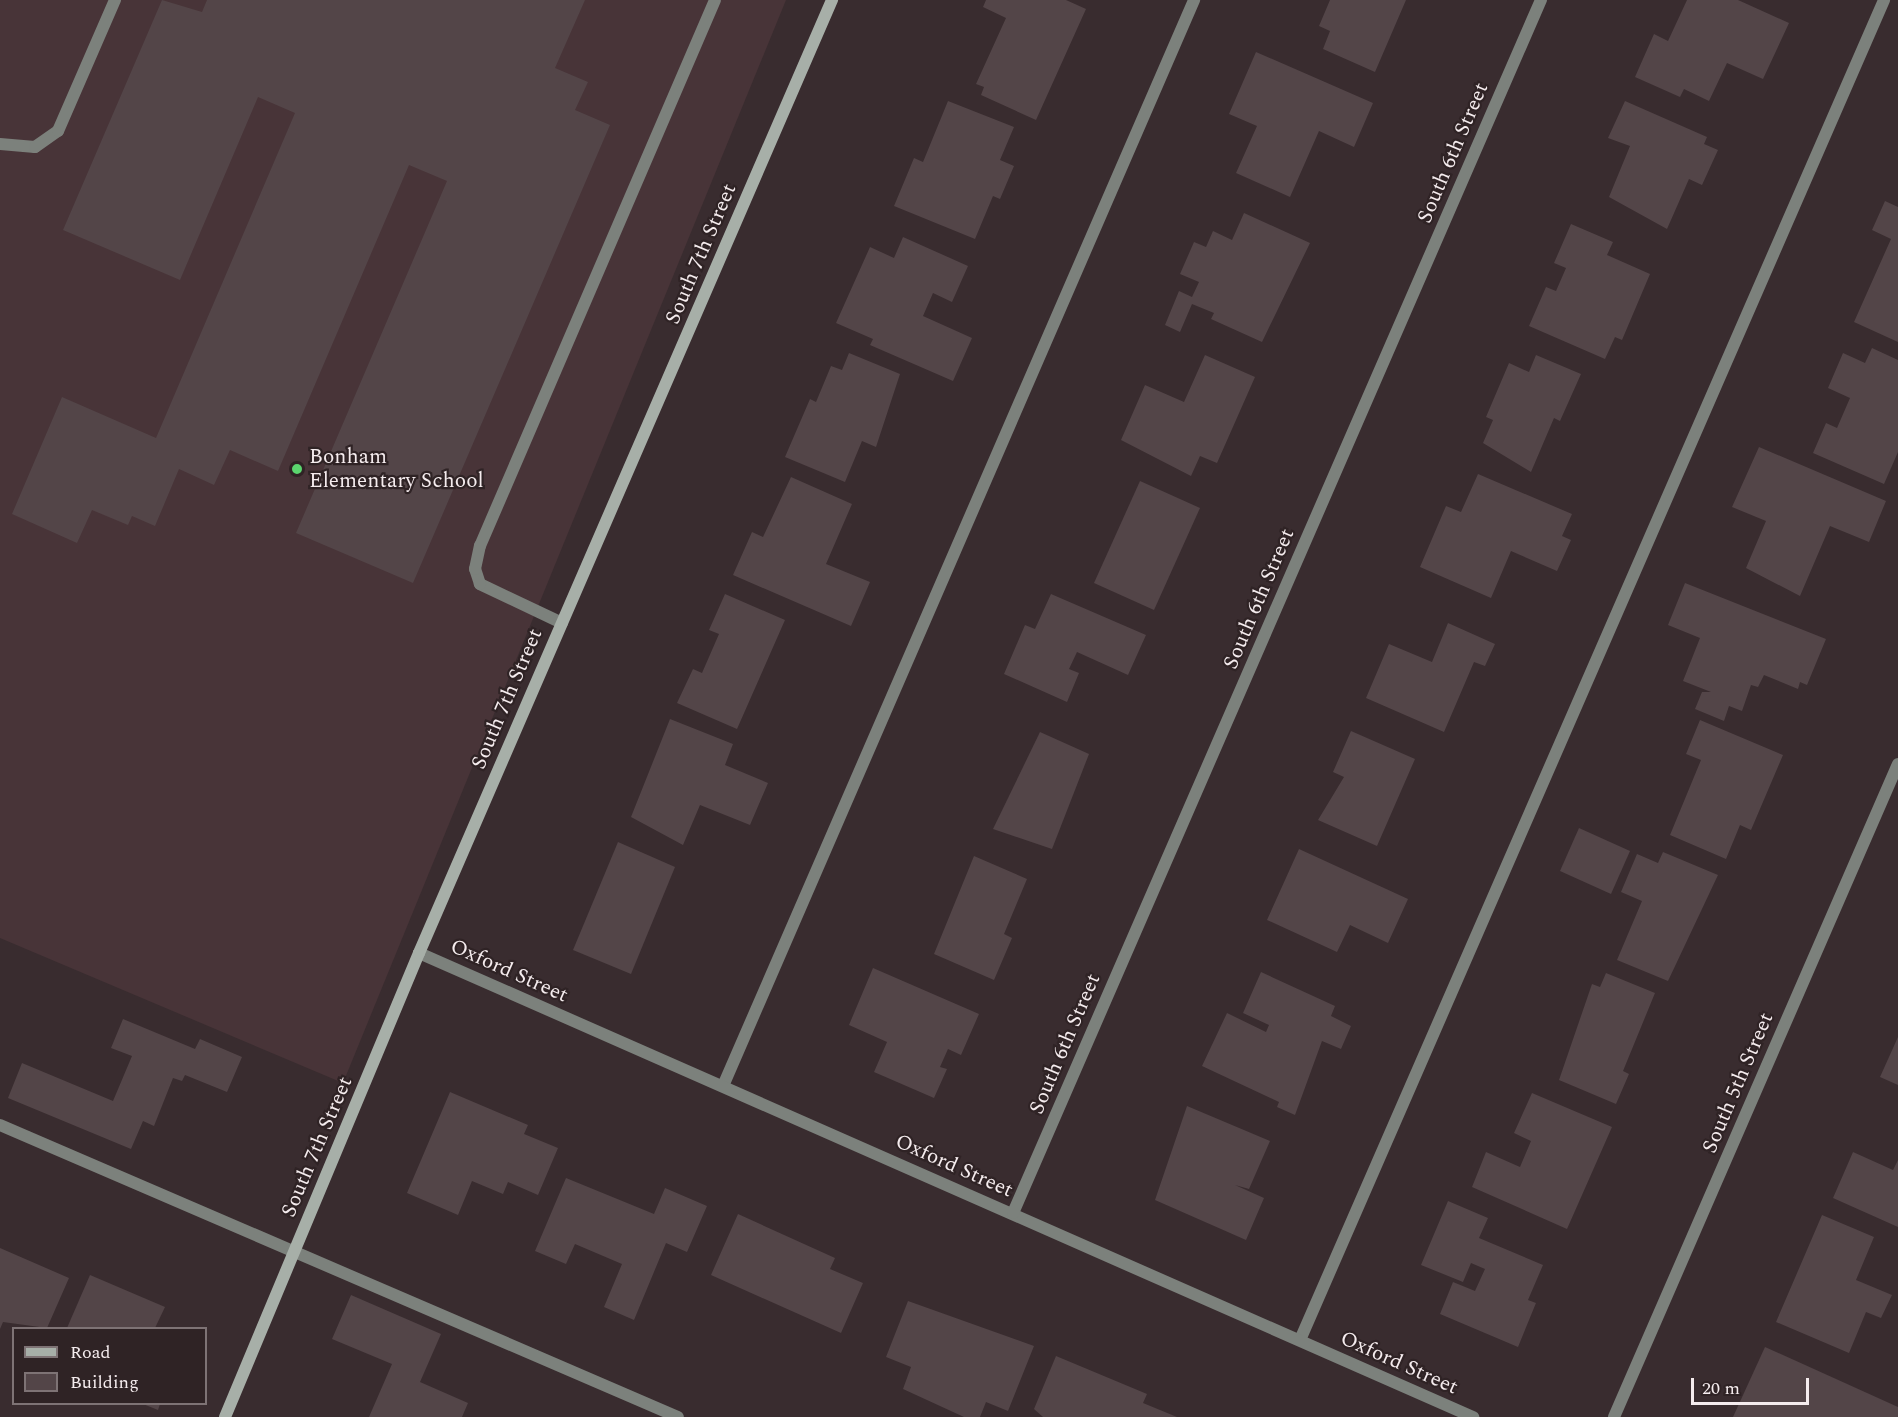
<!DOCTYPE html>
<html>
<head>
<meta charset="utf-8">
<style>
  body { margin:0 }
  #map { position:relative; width:1898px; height:1417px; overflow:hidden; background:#392c2f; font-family:Spectral,serif }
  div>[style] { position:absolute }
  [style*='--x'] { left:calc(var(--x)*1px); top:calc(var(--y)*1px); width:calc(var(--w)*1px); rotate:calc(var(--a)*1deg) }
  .built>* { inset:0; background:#483438 }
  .building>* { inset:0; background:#534548 }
  .lane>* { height:12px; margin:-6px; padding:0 6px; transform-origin:6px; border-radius:6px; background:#7c817c }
  .street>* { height:12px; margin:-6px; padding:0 6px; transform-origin:6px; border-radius:6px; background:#7c817c }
  .secondary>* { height:12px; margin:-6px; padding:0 6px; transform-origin:6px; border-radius:6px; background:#a7afa8 }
  .dots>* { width:16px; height:16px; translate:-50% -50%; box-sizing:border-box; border:3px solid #2f2325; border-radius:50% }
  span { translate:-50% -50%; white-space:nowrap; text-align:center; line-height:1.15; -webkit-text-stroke:4.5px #2f2325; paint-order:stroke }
  .street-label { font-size:21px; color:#f5ecee }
  .poi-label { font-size:21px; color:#f5ecee }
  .left { translate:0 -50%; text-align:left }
  .legend { position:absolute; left:12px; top:1327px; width:195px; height:78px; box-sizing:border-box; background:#2f2325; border:2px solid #7e7375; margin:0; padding:8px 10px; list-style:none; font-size:18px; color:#f5ecee }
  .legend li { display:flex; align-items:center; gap:12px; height:30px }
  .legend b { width:30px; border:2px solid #7e7375 }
  .scale { position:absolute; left:1691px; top:1378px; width:118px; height:27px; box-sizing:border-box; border:3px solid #f5ecee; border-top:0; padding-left:8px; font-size:18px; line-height:21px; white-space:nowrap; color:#f5ecee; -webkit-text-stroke:4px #2f2325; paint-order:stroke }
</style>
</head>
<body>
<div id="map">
  <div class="built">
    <div style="clip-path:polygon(0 0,786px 0,343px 1083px,0 938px)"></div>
  </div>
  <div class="building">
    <div style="clip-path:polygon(162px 0,202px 12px,207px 0,585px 0,555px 68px,588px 82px,575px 110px,610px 125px,413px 583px,296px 533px,447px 181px,409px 165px,278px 471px,230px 450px,214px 485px,179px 469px,155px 526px,132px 516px,128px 525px,92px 510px,77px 543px,12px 514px,62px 397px,156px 438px,295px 113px,258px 97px,180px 280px,63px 230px)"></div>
    <div style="clip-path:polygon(986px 0,1066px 0,1086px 9px,1036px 120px,981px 95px,984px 87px,976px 84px,1006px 18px,983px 7px)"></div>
    <div style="clip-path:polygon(1330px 0,1406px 0,1375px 72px,1323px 49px,1330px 31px,1319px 26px)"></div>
    <div style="clip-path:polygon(1687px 0,1738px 0,1789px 23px,1763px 79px,1727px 63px,1709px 101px,1684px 89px,1680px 97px,1635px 77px,1654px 34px,1668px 41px)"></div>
    <div style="clip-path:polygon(1256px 52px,1373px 103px,1354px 147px,1319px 131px,1290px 197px,1236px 173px,1257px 126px,1229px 114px)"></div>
    <div style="clip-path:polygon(948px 101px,1014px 127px,1000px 160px,1014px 166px,1000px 199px,993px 196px,975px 239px,894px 206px,914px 158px,923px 162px)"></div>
    <div style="clip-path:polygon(1625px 101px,1707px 137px,1704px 144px,1718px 150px,1702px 185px,1689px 179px,1667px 229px,1609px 197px,1630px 146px,1608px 138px)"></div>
    <div style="clip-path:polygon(1885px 201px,1898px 207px,1898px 342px,1854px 322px,1891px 239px,1872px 230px)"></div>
    <div style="clip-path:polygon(1244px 213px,1310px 243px,1262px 342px,1211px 319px,1214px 313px,1192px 304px,1180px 332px,1165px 325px,1179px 291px,1192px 297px,1199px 282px,1180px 274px,1194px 242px,1206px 247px,1213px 231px,1232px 240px)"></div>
    <div style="clip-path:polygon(1571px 224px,1613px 242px,1607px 255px,1650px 274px,1622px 340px,1615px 337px,1605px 359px,1529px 326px,1546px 287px,1556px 291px,1566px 268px,1554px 263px)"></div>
    <div style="clip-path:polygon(903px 237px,968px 266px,952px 302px,933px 293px,923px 316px,972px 338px,953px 381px,870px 345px,873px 339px,836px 323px,870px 247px,894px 258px)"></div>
    <div style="clip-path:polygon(1872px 348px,1898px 360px,1898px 452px,1884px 484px,1813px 453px,1826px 423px,1837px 428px,1850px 398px,1828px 388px,1843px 353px,1865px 363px)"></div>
    <div style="clip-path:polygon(849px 353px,900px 374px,876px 447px,862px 441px,845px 482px,785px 457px,810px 399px,816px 402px,831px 366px,842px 370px)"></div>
    <div style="clip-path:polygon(1205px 355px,1255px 377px,1217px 463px,1200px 456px,1191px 476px,1121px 440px,1145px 385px,1184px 402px)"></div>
    <div style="clip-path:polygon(1536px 355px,1581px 374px,1560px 421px,1554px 418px,1531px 472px,1483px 443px,1493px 420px,1486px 417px,1509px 363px,1529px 372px)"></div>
    <div style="clip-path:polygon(1759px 447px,1886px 501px,1869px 542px,1830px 526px,1800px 596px,1746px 568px,1766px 521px,1732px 507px)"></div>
    <div style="clip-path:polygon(1478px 474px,1572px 514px,1562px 536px,1571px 540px,1557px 571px,1511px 551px,1491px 598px,1420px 567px,1446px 506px,1461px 512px)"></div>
    <div style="clip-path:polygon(791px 477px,852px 504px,826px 564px,870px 582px,851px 626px,733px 575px,752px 532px,763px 537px)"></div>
    <div style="clip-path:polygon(1140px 481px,1200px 508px,1154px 610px,1094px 583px)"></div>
    <div style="clip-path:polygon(1685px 583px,1826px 639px,1807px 685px,1800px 682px,1798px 689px,1764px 675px,1758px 687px,1751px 685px,1742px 711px,1729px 706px,1724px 721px,1695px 709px,1702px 692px,1711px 692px,1683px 681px,1700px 638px,1668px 625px)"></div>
    <div style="clip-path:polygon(725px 594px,785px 620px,737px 729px,677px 703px,693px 669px,702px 673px,719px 634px,709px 630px)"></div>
    <div style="clip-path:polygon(1051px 594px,1146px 635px,1128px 675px,1077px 652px,1069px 669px,1079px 673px,1067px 702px,1004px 674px,1025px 625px,1035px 629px)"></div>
    <div style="clip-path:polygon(1448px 623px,1495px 644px,1485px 666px,1474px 662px,1444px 732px,1366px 698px,1389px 644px,1432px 662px)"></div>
    <div style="clip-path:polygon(670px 719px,733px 744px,725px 765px,768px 783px,750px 825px,700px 805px,683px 845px,631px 817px)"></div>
    <div style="clip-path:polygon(1700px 720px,1783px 755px,1751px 830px,1740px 825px,1726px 859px,1670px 835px,1701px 760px,1686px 754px)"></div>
    <div style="clip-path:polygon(1351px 731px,1415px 759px,1377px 846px,1318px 820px,1344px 777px,1333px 772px)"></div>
    <div style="clip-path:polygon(1040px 732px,1089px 754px,1052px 849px,993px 829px)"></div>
    <div style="clip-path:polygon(1579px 828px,1630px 851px,1611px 894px,1560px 871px)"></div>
    <div style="clip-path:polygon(618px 842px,675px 867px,631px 974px,573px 950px)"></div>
    <div style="clip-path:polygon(1299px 849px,1408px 899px,1388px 943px,1350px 925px,1337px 952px,1267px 920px)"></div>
    <div style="clip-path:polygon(1663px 852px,1718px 875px,1668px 981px,1617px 960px,1642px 901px,1621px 892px,1637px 854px,1658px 863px)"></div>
    <div style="clip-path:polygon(974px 856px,1027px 879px,1004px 934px,1012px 938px,994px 980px,934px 954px)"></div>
    <div style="clip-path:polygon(873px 968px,979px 1014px,961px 1055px,948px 1049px,940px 1067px,947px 1069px,934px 1098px,874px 1072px,887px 1042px,849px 1025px)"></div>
    <div style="clip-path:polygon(1261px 972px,1335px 1006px,1331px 1016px,1351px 1026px,1341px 1049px,1322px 1041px,1295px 1115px,1277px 1107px,1279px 1102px,1202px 1066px,1227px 1013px,1266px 1032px,1269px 1025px,1243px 1013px)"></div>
    <div style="clip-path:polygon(1606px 973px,1655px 993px,1623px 1071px,1629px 1074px,1616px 1104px,1559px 1080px,1592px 984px,1600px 987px)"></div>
    <div style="clip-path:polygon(123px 1019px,195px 1049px,200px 1039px,242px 1057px,227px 1092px,185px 1075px,182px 1081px,173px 1078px,154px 1126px,143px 1121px,131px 1149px,8px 1098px,22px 1063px,113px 1101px,132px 1056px,111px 1048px)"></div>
    <div style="clip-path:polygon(1898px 1037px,1898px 1085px,1880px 1077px)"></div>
    <div style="clip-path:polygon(450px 1092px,528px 1125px,524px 1134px,558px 1148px,538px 1195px,508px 1182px,503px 1194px,472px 1181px,458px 1215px,407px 1193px)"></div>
    <div style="clip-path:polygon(1532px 1093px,1612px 1127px,1567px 1229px,1472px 1187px,1486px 1152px,1520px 1167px,1531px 1141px,1514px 1133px)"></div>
    <div style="clip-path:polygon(1187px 1106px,1270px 1141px,1249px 1189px,1235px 1185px,1264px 1198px,1246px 1240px,1155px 1200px)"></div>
    <div style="clip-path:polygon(1853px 1152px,1893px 1170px,1898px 1160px,1898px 1227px,1833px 1198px)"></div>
    <div style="clip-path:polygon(566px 1178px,654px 1214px,665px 1188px,707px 1206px,687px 1252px,666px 1243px,634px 1320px,604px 1307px,622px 1264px,575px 1244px,566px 1264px,535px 1251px)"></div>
    <div style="clip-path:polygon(1448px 1201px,1488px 1218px,1479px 1238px,1543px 1265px,1528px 1300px,1536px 1303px,1518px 1347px,1440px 1314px,1453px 1282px,1475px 1291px,1485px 1269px,1471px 1263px,1463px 1282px,1421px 1265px)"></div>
    <div style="clip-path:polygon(738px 1214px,835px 1258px,830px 1269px,863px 1283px,841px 1333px,711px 1275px)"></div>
    <div style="clip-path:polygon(1822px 1215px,1874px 1237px,1856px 1280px,1892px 1295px,1881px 1318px,1866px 1312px,1849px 1353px,1776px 1322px)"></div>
    <div style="clip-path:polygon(0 1248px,69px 1278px,47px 1328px,3px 1322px,0 1329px)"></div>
    <div style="clip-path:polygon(90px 1275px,165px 1307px,155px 1328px,67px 1328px)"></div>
    <div style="clip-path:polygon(351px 1295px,441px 1334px,420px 1382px,468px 1403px,462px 1417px,369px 1417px,392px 1364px,332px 1339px)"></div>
    <div style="clip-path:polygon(908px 1301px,1034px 1346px,1008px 1411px,986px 1402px,980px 1417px,964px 1417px,903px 1389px,911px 1367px,886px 1357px)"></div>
    <div style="clip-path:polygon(1765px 1347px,1898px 1407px,1898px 1417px,1733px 1417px)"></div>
    <div style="clip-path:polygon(1056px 1356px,1147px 1394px,1143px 1403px,1177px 1417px,1043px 1417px,1034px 1409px)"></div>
    <div style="clip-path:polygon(143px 1404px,160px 1404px,158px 1410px)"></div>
  </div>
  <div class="lane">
    <div style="--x:0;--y:144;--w:35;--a:5"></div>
    <div style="--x:35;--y:147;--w:28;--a:-35"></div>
    <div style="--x:58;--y:131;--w:143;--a:-66.5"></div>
    <div style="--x:562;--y:623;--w:91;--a:-154.6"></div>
    <div style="--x:480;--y:584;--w:16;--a:-108"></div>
    <div style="--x:475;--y:569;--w:24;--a:-78"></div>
    <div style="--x:480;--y:546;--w:594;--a:-66.71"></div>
    <div style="--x:723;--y:1086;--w:1184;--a:-66.55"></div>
    <div style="--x:0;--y:1125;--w:738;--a:23.3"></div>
    <div style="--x:1300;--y:1340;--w:1462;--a:-66.45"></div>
  </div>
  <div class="street">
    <div style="--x:419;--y:953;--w:1152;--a:23.76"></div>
    <div style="--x:1013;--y:1213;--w:1323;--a:-66.48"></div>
    <div style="--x:1614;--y:1417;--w:712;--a:-66.5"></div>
  </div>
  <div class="secondary">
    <div style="--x:225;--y:1417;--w:503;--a:-67.31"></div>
    <div style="--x:419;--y:953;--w:1039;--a:-66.57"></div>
  </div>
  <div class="dots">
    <div style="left:297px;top:469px;background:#5bd56e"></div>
  </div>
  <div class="street-label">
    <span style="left:1453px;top:153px;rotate:-67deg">South 6th Street</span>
    <span style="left:701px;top:254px;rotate:-67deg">South 7th Street</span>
    <span style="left:1259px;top:599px;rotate:-67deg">South 6th Street</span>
    <span style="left:507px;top:699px;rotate:-67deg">South 7th Street</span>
    <span style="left:509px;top:971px;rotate:24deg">Oxford Street</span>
    <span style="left:1065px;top:1044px;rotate:-67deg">South 6th Street</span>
    <span style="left:1738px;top:1083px;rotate:-67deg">South 5th Street</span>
    <span style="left:317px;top:1147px;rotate:-67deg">South 7th Street</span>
    <span style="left:954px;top:1166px;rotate:24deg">Oxford Street</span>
    <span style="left:1399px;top:1363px;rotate:24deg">Oxford Street</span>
  </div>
  <div class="poi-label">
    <span class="left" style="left:309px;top:469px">Bonham<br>Elementary School</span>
  </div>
  <ul class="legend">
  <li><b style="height:8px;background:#a7afa8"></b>Road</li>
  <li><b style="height:16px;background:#534548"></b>Building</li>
  </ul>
  <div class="scale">20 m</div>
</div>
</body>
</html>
